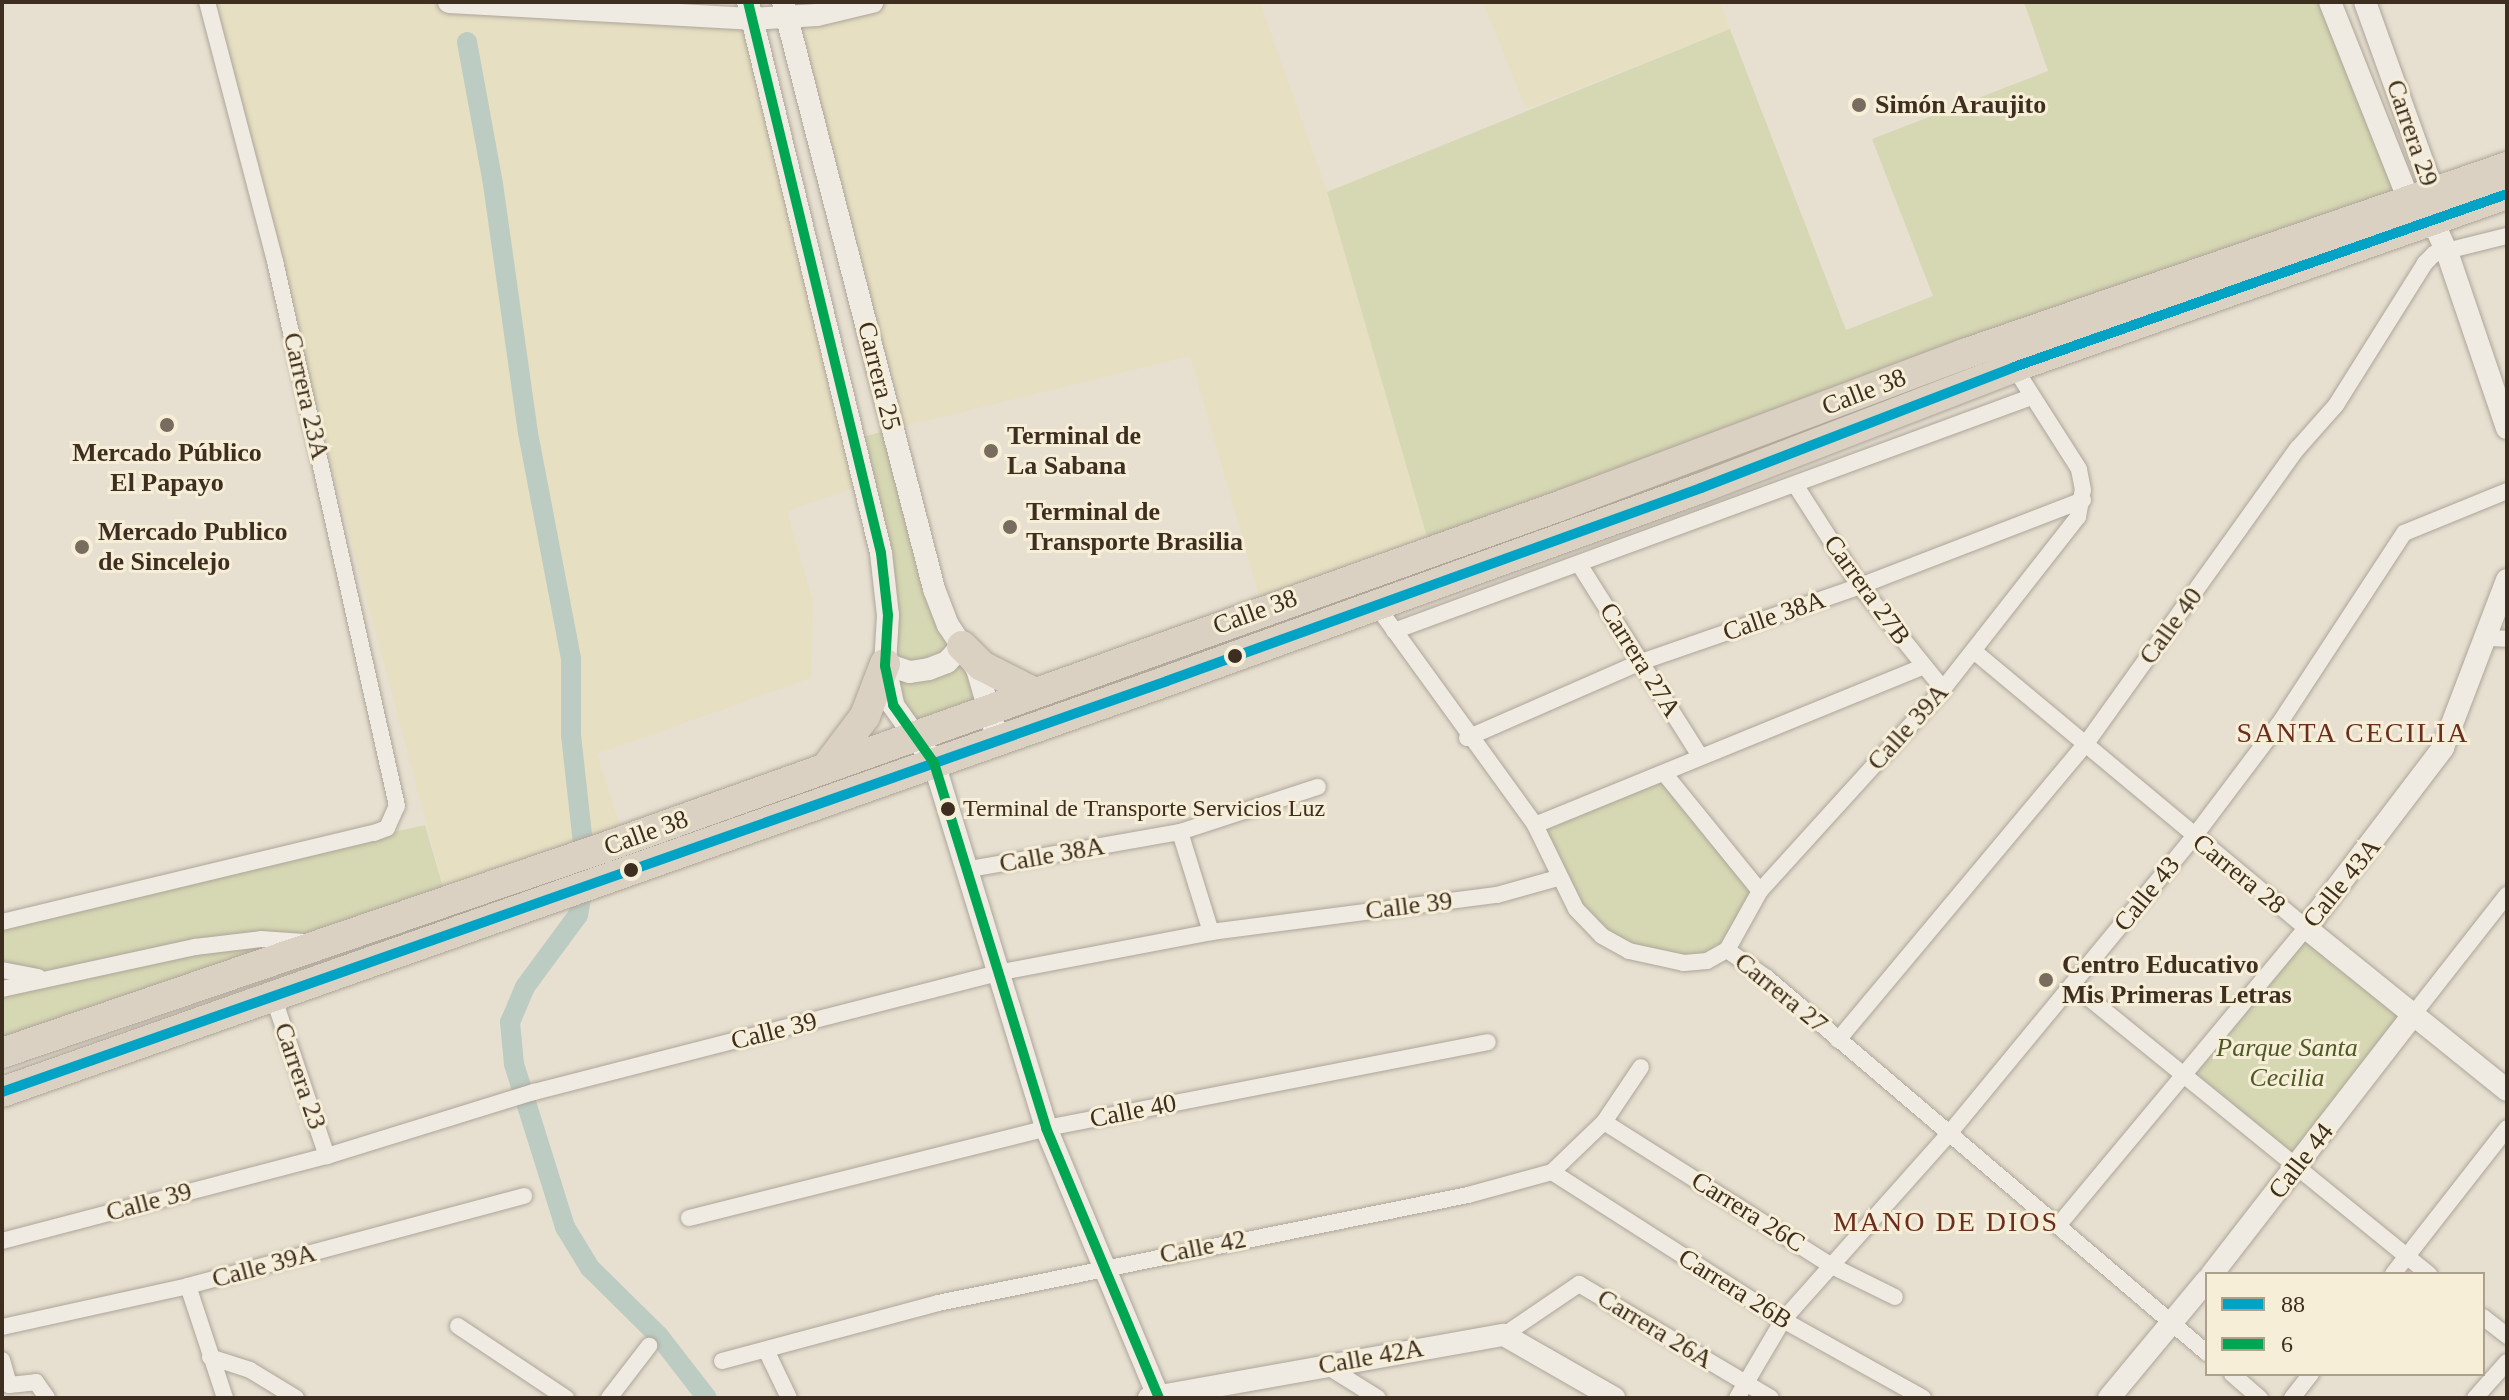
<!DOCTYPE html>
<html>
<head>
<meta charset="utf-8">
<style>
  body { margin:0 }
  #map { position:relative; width:2509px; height:1400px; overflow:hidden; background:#e7e0d1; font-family:"Times New Roman",serif }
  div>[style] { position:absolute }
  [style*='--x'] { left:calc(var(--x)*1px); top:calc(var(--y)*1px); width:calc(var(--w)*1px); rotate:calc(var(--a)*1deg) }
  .farmland>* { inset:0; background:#e6dfc2 }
  .green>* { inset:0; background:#d6d7b3 }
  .canal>* { height:20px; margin:-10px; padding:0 10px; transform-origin:10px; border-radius:10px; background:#bcccc2 }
  .roads { filter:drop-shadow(0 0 2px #ada599) drop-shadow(0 0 2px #ada599) }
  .street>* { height:16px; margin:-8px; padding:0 8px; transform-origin:8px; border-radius:8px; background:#efebe3 }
  .secondary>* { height:22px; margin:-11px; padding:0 11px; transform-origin:11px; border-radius:11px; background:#efebe3 }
  .highway>* { height:30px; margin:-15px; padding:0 15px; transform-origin:15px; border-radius:15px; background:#dad1c2 }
  .bus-1>* { height:10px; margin:-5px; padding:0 5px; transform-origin:5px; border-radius:5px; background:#03a3c5 }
  .bus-2>* { height:10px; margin:-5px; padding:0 5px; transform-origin:5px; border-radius:5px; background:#00a651 }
  .dots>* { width:22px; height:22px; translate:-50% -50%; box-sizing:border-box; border:4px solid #f7eed8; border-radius:50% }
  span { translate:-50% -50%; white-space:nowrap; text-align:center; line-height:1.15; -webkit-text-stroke:6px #f7eed8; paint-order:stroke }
  .bus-label { font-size:24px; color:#3d2e20 }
  .left { translate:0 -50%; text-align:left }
  .poi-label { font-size:26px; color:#3d2e20; font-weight:700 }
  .street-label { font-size:26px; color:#3d2e20 }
  .park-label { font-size:26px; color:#4d5a26; font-style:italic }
  .neighbourhood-label { font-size:28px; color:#6b2e1e; letter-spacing:2px }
  .frame { position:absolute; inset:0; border:4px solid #3d2e20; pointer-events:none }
  .legend { position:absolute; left:2205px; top:1272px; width:280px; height:104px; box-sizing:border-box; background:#f7eed8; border:2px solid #ada18e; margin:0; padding:10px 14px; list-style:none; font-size:24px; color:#3d2e20 }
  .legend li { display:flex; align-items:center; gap:16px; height:40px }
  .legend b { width:40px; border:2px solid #ada18e }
</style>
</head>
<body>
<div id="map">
  <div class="farmland">
    <div style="clip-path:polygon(208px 2px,446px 2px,751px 19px,863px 485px,787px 511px,813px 602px,811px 678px,597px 754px,624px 840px,447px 901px)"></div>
    <div style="clip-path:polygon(869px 2px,1260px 2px,1327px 192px,1431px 551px,1263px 609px,1190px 356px,893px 429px,787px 17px)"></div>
    <div style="clip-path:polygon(1483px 2px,1720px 2px,1730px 29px,1526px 109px)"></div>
  </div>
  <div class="green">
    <div style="clip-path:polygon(2024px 2px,2330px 2px,2408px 198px,1431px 551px,1327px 192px,1730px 29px,1846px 330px,1933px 296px,1872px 139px,2048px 71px)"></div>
    <div style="clip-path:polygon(893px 429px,911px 508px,986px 709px,904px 739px,888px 615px,850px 440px)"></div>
    <div style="clip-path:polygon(1664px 773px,1760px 891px,1727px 950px,1707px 961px,1629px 951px,1576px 909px,1535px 825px)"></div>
    <div style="clip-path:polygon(425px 825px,447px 901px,2px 1053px,2px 921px)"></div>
    <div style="clip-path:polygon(2306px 928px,2412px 1016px,2297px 1166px,2186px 1074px)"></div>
  </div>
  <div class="canal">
    <div style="--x:467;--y:42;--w:144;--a:79.6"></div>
    <div style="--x:493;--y:184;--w:251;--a:82"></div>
    <div style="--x:528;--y:433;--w:230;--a:79.2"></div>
    <div style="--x:571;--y:659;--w:76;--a:90"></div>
    <div style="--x:571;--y:735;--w:137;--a:83.7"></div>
    <div style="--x:586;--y:871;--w:45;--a:100.3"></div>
    <div style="--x:578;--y:915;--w:89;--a:126.4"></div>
    <div style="--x:525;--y:987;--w:38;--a:113"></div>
    <div style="--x:510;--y:1022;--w:42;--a:84.6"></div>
    <div style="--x:514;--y:1064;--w:171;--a:72.6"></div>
    <div style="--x:565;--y:1227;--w:48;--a:58.6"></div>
    <div style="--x:590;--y:1268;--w:97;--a:44.6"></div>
    <div style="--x:659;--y:1336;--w:78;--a:52.3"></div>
  </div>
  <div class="roads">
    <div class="street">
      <div style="--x:1796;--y:486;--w:119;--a:57.4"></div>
      <div style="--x:1860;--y:586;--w:132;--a:51.1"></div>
      <div style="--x:1579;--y:564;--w:227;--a:57.8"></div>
      <div style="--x:1376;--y:605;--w:271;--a:54.1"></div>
      <div style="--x:1535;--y:825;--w:93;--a:64"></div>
      <div style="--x:1576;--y:909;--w:37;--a:46"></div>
      <div style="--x:1602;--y:936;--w:31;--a:29"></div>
      <div style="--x:1629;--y:951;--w:56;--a:12.3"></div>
      <div style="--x:1684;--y:963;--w:23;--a:-5"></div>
      <div style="--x:1707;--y:961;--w:23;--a:-29"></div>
      <div style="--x:1727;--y:950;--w:49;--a:35"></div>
      <div style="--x:1767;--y:978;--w:578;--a:40.44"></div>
      <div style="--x:1394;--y:631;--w:679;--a:-20.17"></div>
      <div style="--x:2489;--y:638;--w:18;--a:3"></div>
      <div style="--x:1975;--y:652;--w:431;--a:39.8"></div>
      <div style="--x:2306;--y:928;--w:388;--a:129.8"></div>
      <div style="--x:1467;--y:738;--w:190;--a:-23.6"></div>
      <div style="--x:1641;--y:662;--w:232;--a:-19.1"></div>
      <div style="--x:1860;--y:586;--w:239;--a:-21.1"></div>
      <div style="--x:1664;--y:773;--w:152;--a:50.9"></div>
      <div style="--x:1535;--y:825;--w:419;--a:-22.2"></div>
      <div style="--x:1180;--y:832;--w:105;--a:72.8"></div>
      <div style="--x:970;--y:869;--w:213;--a:-10"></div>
      <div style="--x:1180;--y:832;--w:145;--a:-18.1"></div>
      <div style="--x:2;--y:922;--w:382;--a:-13.5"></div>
      <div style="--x:374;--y:833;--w:14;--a:-21"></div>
      <div style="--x:387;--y:828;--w:24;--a:-66"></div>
      <div style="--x:397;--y:806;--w:558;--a:-102.62"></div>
      <div style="--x:275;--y:261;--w:268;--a:-104.7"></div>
      <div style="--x:1727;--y:950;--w:68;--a:-60.8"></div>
      <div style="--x:1760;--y:891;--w:273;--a:-47.8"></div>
      <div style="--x:1943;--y:689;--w:219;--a:-51.9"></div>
      <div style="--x:2078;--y:517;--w:27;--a:-80"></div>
      <div style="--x:2083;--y:490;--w:21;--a:-101"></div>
      <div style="--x:2079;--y:469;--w:121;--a:-122.5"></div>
      <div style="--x:2;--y:970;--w:37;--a:11"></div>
      <div style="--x:2073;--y:985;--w:459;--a:39.1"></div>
      <div style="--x:2;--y:989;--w:198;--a:-12.3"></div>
      <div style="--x:195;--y:947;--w:66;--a:-6.9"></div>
      <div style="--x:261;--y:939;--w:43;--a:4"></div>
      <div style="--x:273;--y:996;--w:169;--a:71.4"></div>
      <div style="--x:2412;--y:1016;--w:154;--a:-51.9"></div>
      <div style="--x:1838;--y:1040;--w:385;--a:-50.1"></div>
      <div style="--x:2085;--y:745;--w:365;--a:-54.4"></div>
      <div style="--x:2298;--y:448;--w:57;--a:-48.5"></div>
      <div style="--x:2336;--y:405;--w:168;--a:-57.9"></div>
      <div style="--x:2425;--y:263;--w:13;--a:-45"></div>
      <div style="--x:2434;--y:254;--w:75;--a:-13.9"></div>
      <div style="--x:1604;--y:1122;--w:270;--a:32.3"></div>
      <div style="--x:1832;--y:1266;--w:70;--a:26.2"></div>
      <div style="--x:1552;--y:1172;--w:274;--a:32.6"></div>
      <div style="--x:1783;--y:1320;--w:160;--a:29.1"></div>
      <div style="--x:689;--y:1218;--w:368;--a:-14.1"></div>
      <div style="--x:1046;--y:1128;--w:450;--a:-11"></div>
      <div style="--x:2;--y:1241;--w:336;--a:-14.7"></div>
      <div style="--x:327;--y:1156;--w:217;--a:-17.2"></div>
      <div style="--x:534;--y:1092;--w:483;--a:-14.4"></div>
      <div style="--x:1002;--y:972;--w:213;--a:-10.8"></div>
      <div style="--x:1211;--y:932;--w:288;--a:-7.4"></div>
      <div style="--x:1497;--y:895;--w:63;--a:-15.6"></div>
      <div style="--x:2393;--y:1274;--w:185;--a:-52"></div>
      <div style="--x:188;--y:1286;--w:118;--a:71.7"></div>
      <div style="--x:2483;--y:1317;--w:31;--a:38"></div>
      <div style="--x:458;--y:1326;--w:130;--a:33.7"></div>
      <div style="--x:2;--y:1327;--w:190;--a:-12.4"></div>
      <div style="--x:188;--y:1286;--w:348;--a:-15"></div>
      <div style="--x:1504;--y:1335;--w:91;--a:-34.2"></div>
      <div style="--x:1579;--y:1284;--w:223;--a:30.7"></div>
      <div style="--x:766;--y:1350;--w:53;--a:64.4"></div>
      <div style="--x:210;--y:1357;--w:42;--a:18"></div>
      <div style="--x:250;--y:1370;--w:54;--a:31.3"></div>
      <div style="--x:2;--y:1360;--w:26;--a:74"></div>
      <div style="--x:9;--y:1385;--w:27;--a:-6"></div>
      <div style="--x:36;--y:1382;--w:19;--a:55"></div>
      <div style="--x:722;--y:1361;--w:224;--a:-15"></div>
      <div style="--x:938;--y:1303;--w:541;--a:-11.52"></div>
      <div style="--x:1468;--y:1195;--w:87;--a:-15.3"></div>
      <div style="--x:1552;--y:1172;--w:72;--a:-43.9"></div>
      <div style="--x:1604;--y:1122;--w:66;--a:-56.1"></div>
      <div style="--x:1325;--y:1365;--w:62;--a:31.9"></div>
      <div style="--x:2232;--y:1374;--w:37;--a:41"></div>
      <div style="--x:609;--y:1398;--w:66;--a:-52.4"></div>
      <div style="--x:1737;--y:1398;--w:91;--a:-59.5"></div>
      <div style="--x:1783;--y:1320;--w:248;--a:-48.3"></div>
      <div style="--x:1948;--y:1135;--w:385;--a:-50.5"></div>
      <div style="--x:2193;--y:838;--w:143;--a:-53"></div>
      <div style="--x:2279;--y:724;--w:228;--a:-56.8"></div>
      <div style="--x:2404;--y:533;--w:111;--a:-22.2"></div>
      <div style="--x:2292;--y:1398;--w:31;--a:-52"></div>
      <div style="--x:2475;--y:1398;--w:48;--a:-48.4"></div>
    </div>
    <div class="secondary">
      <div style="--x:449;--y:2;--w:302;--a:3.2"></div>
      <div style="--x:751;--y:19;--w:66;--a:-3.5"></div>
      <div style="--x:817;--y:15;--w:57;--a:-13.3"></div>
      <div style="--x:748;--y:2;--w:567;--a:76.43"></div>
      <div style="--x:881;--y:553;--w:62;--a:83.6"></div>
      <div style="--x:888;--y:615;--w:51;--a:93.4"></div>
      <div style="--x:885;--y:666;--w:40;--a:78"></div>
      <div style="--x:893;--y:705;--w:71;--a:54.7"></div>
      <div style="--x:934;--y:763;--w:382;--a:72.9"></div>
      <div style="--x:1046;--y:1128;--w:290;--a:67.3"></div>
      <div style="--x:783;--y:2;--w:606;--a:75.57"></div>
      <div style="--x:934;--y:589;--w:39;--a:69"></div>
      <div style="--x:948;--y:625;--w:53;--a:56.6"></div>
      <div style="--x:977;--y:669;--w:75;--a:73.7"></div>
      <div style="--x:2330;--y:2;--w:211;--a:68.3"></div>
      <div style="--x:2408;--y:198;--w:32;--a:41"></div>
      <div style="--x:2432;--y:219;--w:36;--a:66"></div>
      <div style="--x:2447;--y:252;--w:186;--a:71.2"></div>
      <div style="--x:2365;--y:2;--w:201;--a:70.2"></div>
      <div style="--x:2433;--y:191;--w:14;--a:90"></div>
      <div style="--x:2507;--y:580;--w:180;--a:110.9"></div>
      <div style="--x:2443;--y:748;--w:226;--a:127.3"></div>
      <div style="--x:2306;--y:928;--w:258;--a:38.9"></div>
      <div style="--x:885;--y:664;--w:26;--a:18"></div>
      <div style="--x:910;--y:672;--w:19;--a:-9"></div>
      <div style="--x:929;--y:669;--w:19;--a:-21"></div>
      <div style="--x:947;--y:662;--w:22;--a:-47"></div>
      <div style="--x:2212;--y:1274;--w:326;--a:-52.2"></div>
      <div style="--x:1149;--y:1398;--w:361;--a:-10.1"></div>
      <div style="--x:1504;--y:1335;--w:127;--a:29.8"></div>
      <div style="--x:2109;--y:1398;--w:153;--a:-50.3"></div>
    </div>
    <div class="highway">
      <div style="--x:962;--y:646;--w:28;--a:45"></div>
      <div style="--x:982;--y:666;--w:57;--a:27"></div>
      <div style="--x:828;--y:765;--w:61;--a:-52.9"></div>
      <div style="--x:865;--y:716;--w:56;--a:-69"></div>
      <div style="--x:2;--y:1053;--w:632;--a:-18.84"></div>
      <div style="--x:600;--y:849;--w:1025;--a:-19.67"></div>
      <div style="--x:1565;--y:504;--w:426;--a:-20.6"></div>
      <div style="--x:1964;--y:354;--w:574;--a:-19"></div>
      <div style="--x:2;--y:1092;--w:1235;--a:-19.43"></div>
      <div style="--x:1167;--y:681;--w:568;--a:-19.87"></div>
      <div style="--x:1701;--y:488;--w:336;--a:-21.1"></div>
      <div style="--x:2014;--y:367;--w:522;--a:-19.34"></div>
    </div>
  </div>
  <div class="bus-1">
    <div style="--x:2;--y:1092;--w:1235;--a:-19.43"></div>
    <div style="--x:1167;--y:681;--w:568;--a:-19.87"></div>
    <div style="--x:1701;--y:488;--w:336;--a:-21.1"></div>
    <div style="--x:2014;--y:367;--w:522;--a:-19.34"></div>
  </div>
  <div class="bus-2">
    <div style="--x:748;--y:2;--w:567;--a:76.43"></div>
    <div style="--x:881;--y:553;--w:62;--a:83.6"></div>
    <div style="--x:888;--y:615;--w:51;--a:93.4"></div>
    <div style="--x:885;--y:666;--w:40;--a:78"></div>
    <div style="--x:893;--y:705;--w:71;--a:54.7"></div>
    <div style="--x:934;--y:763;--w:382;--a:72.9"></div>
    <div style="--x:1046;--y:1128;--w:293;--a:67.3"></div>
  </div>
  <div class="dots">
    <div style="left:1859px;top:105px;background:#786c5e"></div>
    <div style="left:167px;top:425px;background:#786c5e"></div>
    <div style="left:991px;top:451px;background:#786c5e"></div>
    <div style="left:1010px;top:527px;background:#786c5e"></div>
    <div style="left:82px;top:547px;background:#786c5e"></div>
    <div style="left:1235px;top:656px;background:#3d2e20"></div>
    <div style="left:948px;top:809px;background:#3d2e20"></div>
    <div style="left:631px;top:870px;background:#3d2e20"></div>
    <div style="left:2046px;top:980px;background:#786c5e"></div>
  </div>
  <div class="bus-label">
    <span class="left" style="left:963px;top:809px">Terminal de Transporte Servicios Luz</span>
  </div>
  <div class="poi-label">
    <span class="left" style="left:1875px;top:105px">Simón Araujito</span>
    <span class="left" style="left:1007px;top:451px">Terminal de<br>La Sabana</span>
    <span style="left:167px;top:468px">Mercado Público<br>El Papayo</span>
    <span class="left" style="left:1026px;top:527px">Terminal de<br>Transporte Brasilia</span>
    <span class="left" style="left:98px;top:547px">Mercado Publico<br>de Sincelejo</span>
    <span class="left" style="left:2062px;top:980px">Centro Educativo<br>Mis Primeras Letras</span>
  </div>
  <div class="street-label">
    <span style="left:2412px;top:133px;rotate:71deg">Carrera 29</span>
    <span style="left:879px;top:376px;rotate:76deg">Carrera 25</span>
    <span style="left:1864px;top:392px;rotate:-21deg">Calle 38</span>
    <span style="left:306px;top:396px;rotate:77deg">Carrera 23A</span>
    <span style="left:1867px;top:590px;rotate:54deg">Carrera 27B</span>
    <span style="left:1255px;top:612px;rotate:-20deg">Calle 38</span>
    <span style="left:1774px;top:616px;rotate:-19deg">Calle 38A</span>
    <span style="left:2171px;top:626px;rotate:-54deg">Calle 40</span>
    <span style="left:1640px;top:660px;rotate:58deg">Carrera 27A</span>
    <span style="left:1908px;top:727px;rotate:-48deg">Calle 39A</span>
    <span style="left:646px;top:833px;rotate:-20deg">Calle 38</span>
    <span style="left:1052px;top:855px;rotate:-10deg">Calle 38A</span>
    <span style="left:2239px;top:874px;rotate:39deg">Carrera 28</span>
    <span style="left:2342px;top:883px;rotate:-51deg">Calle 43A</span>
    <span style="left:2147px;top:894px;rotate:-51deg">Calle 43</span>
    <span style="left:1409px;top:906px;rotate:-7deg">Calle 39</span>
    <span style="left:1781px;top:993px;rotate:39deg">Carrera 27</span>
    <span style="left:774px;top:1031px;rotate:-14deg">Calle 39</span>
    <span style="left:300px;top:1076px;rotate:71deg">Carrera 23</span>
    <span style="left:1133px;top:1111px;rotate:-11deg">Calle 40</span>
    <span style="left:2301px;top:1161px;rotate:-52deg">Calle 44</span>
    <span style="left:149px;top:1202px;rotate:-15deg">Calle 39</span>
    <span style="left:1748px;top:1212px;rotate:32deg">Carrera 26C</span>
    <span style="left:1203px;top:1247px;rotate:-11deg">Calle 42</span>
    <span style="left:264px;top:1266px;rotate:-15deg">Calle 39A</span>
    <span style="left:1735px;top:1289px;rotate:32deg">Carrera 26B</span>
    <span style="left:1655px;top:1329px;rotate:31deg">Carrera 26A</span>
    <span style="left:1371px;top:1357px;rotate:-10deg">Calle 42A</span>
  </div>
  <div class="park-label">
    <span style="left:2287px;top:1063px">Parque Santa<br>Cecilia</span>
  </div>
  <div class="neighbourhood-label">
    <span style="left:2353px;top:733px">SANTA CECILIA</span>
    <span style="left:1946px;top:1222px">MANO DE DIOS</span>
  </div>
  <div class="frame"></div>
  <ul class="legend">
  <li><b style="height:10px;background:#03a3c5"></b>88</li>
  <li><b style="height:10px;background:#00a651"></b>6</li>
  </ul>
</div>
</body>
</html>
